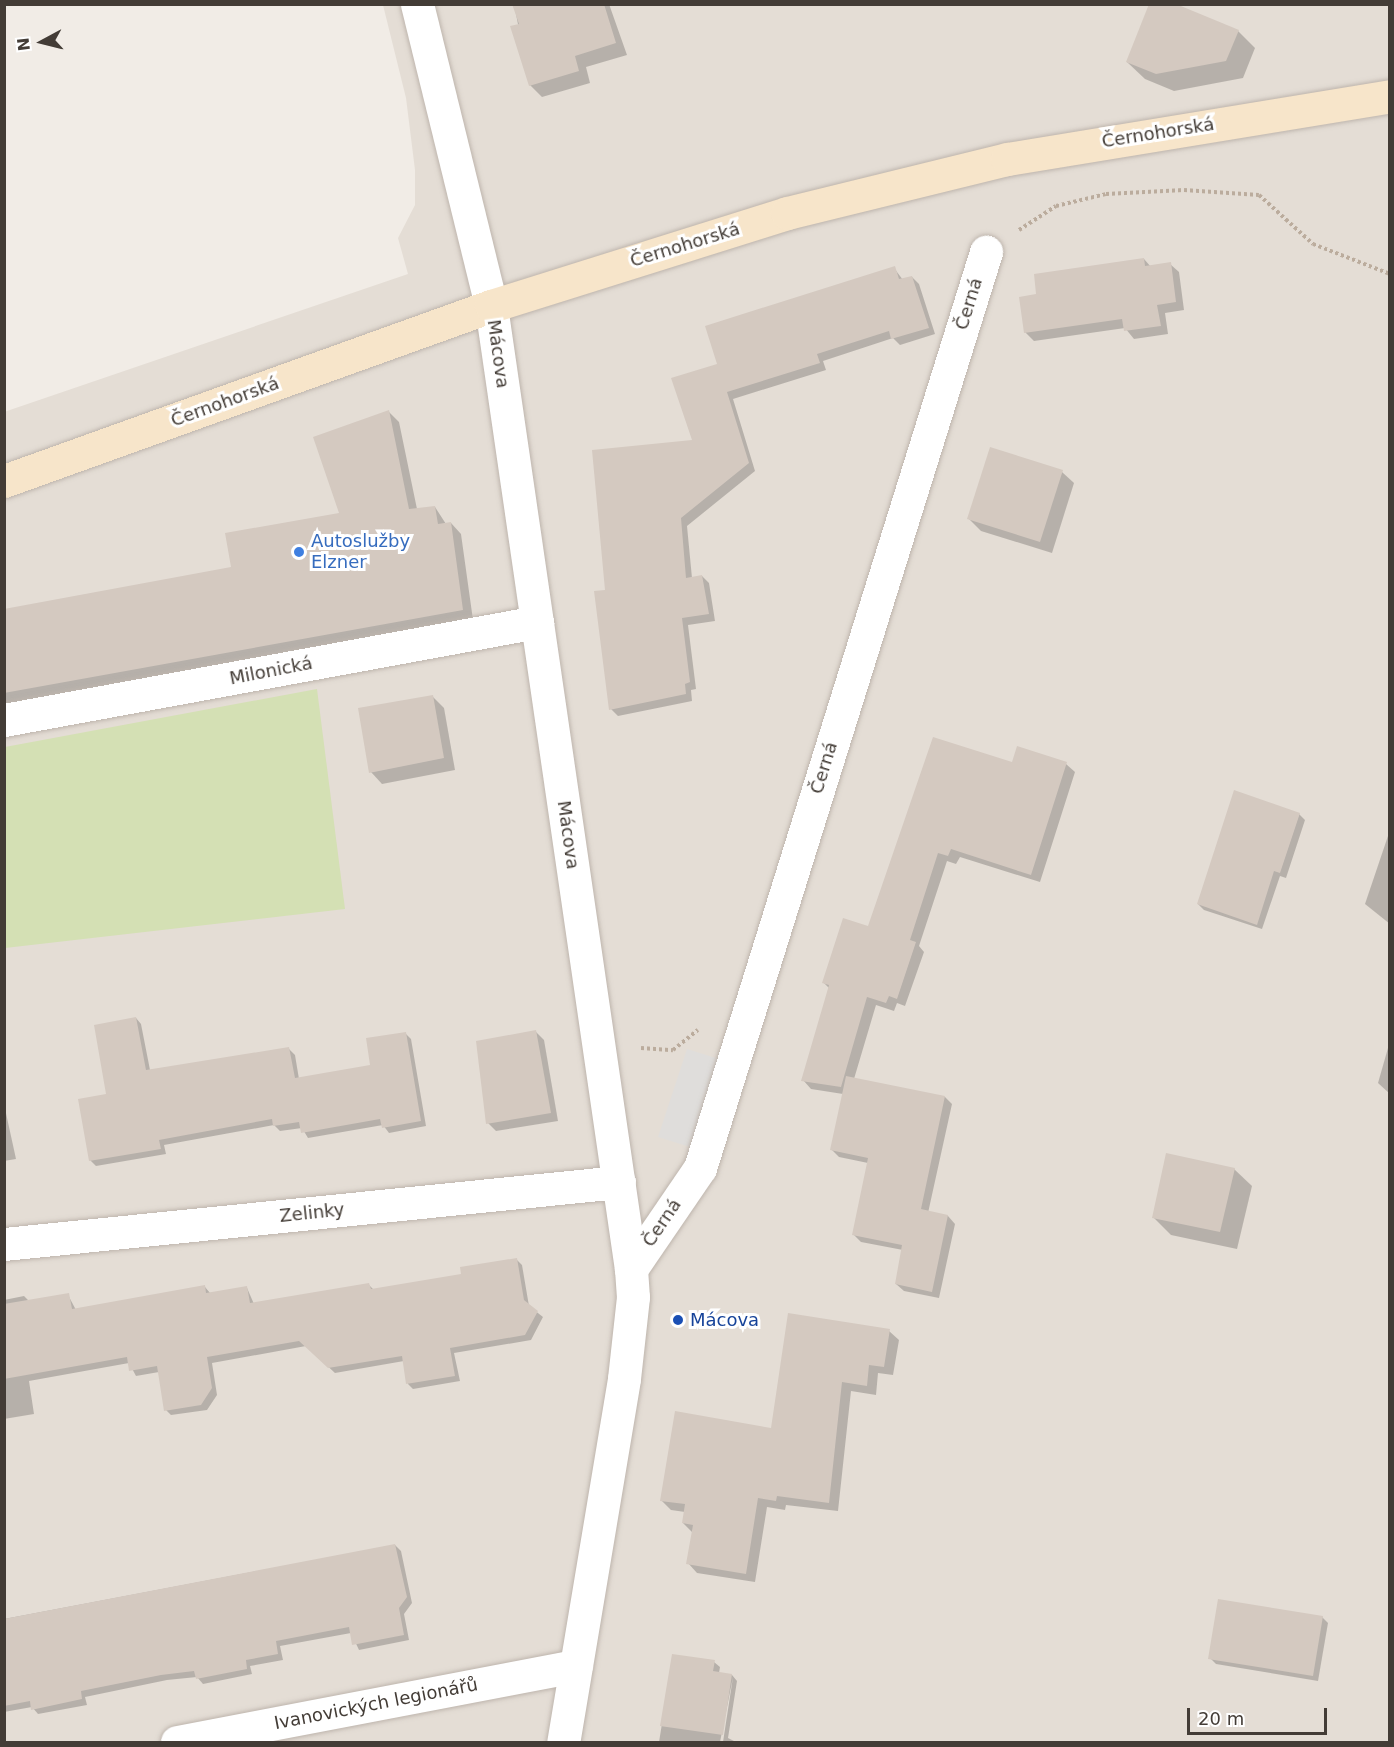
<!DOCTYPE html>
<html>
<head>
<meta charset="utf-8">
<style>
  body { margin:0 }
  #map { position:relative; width:1394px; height:1747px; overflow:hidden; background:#f1ece6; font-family:"DejaVu Sans",sans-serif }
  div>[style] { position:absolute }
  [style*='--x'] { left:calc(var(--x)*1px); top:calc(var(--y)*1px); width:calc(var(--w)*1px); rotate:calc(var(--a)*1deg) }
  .residential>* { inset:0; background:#e4ddd5 }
  .green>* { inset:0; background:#d4e0b4 }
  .parking>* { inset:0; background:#dfdddb }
  .shadow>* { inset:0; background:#0003 }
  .building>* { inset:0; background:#d4c9c0 }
  .path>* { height:4px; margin-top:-2px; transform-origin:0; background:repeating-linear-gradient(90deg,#bbac9d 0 3px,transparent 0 6px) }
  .roads { filter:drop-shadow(0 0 2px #beb5ad) drop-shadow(0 0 2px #beb5ad) }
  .street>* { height:33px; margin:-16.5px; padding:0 16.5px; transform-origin:16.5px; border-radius:16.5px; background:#fff }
  .secondary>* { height:33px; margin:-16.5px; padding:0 16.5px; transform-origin:16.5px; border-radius:16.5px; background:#f7e5ca }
  .dots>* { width:16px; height:16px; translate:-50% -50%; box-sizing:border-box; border:3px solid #fff; border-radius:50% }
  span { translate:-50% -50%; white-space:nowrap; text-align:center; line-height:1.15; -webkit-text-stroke:6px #fff; paint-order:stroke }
  .street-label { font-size:18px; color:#433c36 }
  .shop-label { font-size:18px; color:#366cbe }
  .left { translate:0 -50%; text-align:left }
  .transit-label { font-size:18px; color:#164399 }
  .frame { position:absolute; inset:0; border:6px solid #433c36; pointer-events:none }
  .north { position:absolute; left:12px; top:12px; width:60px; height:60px; -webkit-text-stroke:4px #fff; paint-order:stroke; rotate:263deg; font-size:16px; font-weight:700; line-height:24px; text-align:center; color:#433c36 }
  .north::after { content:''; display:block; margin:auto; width:21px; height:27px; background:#433c36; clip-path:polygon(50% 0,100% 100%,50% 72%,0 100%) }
  .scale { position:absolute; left:1187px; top:1708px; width:140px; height:27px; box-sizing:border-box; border:3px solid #433c36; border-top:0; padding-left:8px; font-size:18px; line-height:21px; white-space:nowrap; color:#433c36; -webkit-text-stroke:4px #fff; paint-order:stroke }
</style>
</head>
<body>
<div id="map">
  <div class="residential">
    <div style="clip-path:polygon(383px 5px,1389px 5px,1389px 1742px,5px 1742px,4px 412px,408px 274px,398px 238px,415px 205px,415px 170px,406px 98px)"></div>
  </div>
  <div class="green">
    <div style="clip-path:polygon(317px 689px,345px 909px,5px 948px,5px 747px)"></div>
  </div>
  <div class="parking">
    <div style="clip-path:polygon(687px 1049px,719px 1059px,690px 1147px,658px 1137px)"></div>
  </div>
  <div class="shadow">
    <div style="clip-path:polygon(514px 4px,609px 4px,627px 55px,586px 67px,590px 83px,542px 97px,530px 85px)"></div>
    <div style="clip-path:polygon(1238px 31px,1255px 48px,1243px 78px,1174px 91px,1145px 79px,1127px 62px)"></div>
    <div style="clip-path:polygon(1144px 259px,1151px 267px,1170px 264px,1179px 272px,1184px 310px,1165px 313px,1168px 334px,1134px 339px,1125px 328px,1034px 341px,1025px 332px,1038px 295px)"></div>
    <div style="clip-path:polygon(894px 268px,903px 280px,912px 277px,919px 284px,935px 334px,900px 345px,893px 338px,823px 361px,826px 370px,733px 399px,755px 471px,687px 526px,692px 578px,702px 576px,709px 583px,715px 621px,688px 625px,696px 689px,691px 690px,692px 701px,618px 716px,611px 709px,607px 591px,694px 442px,719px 365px)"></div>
    <div style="clip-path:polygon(388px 411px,399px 422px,417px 509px,435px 507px,446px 524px,451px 523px,461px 534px,473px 620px,4px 705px,4px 610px,232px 568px,341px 514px)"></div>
    <div style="clip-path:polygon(1062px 472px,1074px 483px,1052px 553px,981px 531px,969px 519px)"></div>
    <div style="clip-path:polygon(432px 696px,444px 708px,455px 770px,382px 784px,371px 772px)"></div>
    <div style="clip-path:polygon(1013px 764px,1066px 764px,1075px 772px,1040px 882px,960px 857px,956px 864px,947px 861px,919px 946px,924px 952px,905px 1006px,897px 1003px,894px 1011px,876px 1005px,854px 1079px,945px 1097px,952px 1104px,928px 1213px,948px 1216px,955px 1224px,939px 1298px,904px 1291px,896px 1284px,903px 1250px,861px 1242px,854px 1235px,868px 1163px,839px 1157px,831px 1149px,843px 1094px,811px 1089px,803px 1080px,829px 988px,823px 982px)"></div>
    <div style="clip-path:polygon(1299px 814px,1305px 820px,1286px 878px,1280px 876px,1262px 929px,1204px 910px,1198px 904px)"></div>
    <div style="clip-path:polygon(1390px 830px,1390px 924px,1365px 904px)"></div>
    <div style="clip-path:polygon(136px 1018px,141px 1024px,150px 1070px,289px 1049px,295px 1055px,299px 1079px,372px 1066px,405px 1033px,411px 1039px,426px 1126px,389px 1133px,383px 1125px,308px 1138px,302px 1128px,280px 1131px,274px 1125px,164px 1145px,166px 1154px,96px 1166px,90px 1160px,108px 1095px)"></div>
    <div style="clip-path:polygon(536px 1032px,544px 1040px,558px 1121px,496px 1131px,488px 1123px)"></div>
    <div style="clip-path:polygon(1388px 1048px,1390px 1049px,1390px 1094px,1378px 1083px)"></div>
    <div style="clip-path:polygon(4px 1104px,16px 1159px,4px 1161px)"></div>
    <div style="clip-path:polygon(1234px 1169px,1252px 1186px,1237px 1249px,1171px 1235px,1154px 1218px)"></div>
    <div style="clip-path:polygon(516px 1259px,522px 1265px,529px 1306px,543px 1317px,531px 1340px,454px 1353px,460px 1381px,413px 1389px,408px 1384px,404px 1361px,335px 1373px,306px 1346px,212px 1363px,217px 1395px,207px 1410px,171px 1415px,166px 1410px,159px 1372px,136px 1376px,129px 1363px,29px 1381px,34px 1414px,4px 1419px,4px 1300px,24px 1296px,29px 1301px,68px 1295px,76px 1310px,205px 1287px,210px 1293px,247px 1288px,254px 1304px,369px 1285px,374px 1290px,462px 1275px)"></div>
    <div style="clip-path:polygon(889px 1331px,899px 1340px,893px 1375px,878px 1373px,876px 1395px,851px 1391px,838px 1511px,786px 1505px,785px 1510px,767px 1507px,755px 1582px,697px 1573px,688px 1563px,693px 1533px,683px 1523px,685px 1512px,671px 1510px,661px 1500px,772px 1430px)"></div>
    <div style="clip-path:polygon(395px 1545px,401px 1551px,412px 1603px,404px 1614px,409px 1640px,359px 1650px,351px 1633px,280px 1646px,283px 1660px,250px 1666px,252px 1674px,203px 1684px,197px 1677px,167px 1680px,85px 1697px,87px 1705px,38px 1714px,32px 1707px,4px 1712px,4px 1619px)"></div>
    <div style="clip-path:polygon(1322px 1617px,1328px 1623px,1318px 1681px,1216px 1664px,1210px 1658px)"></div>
    <div style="clip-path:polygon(673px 1656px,714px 1662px,720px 1667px,719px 1673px,732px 1675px,737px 1681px,728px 1738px,736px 1742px,723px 1742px,733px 1677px,720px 1742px,659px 1742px)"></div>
  </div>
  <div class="building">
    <div style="clip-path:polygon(512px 4px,604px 4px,616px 43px,575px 56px,579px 71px,529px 86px,510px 26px,519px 24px)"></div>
    <div style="clip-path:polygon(1149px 4px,1176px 4px,1239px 30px,1226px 61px,1156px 74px,1126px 62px)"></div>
    <div style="clip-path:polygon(1144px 258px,1145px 266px,1171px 262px,1176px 302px,1157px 305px,1161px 326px,1124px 331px,1122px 319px,1024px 333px,1019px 297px,1036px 294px,1034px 274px)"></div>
    <div style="clip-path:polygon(895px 266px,899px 279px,912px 276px,929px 328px,891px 339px,889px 331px,817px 354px,820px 363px,727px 392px,749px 463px,681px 518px,686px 578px,702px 575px,709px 614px,682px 618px,690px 682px,685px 684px,686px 694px,609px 710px,594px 591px,605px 590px,592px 450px,692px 440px,671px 378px,717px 364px,705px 326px)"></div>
    <div style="clip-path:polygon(389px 410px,409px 509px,435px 506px,438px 524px,451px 522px,463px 610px,4px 693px,4px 609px,231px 567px,225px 533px,339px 513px,313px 437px)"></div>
    <div style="clip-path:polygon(990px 447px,1063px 470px,1040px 542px,967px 519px)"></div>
    <div style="clip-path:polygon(433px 695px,444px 758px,369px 773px,358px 708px)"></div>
    <div style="clip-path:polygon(933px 737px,1012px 762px,1017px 746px,1067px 762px,1031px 875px,951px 849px,948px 856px,938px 853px,910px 940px,916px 942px,897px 999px,889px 996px,886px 1003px,867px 997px,841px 1087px,801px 1081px,829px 985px,822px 983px,843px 918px,868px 926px)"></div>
    <div style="clip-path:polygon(1234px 790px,1300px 813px,1280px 873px,1274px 871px,1257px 925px,1197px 904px)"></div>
    <div style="clip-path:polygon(136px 1017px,146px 1070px,289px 1047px,295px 1078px,370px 1065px,366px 1038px,406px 1032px,421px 1121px,382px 1128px,380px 1119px,301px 1133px,299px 1122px,273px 1126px,272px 1119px,159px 1140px,161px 1149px,89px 1161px,78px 1099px,106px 1094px,94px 1025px)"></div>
    <div style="clip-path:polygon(536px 1030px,551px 1113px,486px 1124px,476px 1041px)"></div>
    <div style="clip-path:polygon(846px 1076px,945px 1096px,921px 1209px,948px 1215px,932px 1292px,895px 1284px,902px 1245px,852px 1235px,868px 1158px,830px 1150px)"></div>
    <div style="clip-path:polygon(1166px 1153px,1235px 1168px,1220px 1232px,1152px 1218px)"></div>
    <div style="clip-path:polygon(517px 1258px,524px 1300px,538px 1311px,525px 1335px,450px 1348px,455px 1376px,406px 1384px,402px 1356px,328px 1368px,299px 1341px,207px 1357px,212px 1388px,201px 1405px,164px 1411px,157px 1366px,129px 1371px,127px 1357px,4px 1379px,4px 1304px,69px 1293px,72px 1309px,205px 1285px,206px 1293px,247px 1286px,250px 1303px,369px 1283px,371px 1289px,461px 1274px,460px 1267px)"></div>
    <div style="clip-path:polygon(788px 1313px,890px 1329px,884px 1367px,869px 1365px,867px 1386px,842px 1382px,829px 1503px,777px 1496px,776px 1501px,758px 1498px,746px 1574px,686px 1564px,693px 1525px,682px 1523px,685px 1504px,660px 1501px,675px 1411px,771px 1428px)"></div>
    <div style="clip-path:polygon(395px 1544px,407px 1597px,399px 1608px,404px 1635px,352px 1645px,349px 1627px,276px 1641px,278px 1654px,246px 1660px,247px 1669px,196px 1679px,194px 1671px,161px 1675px,81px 1691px,82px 1699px,31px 1710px,30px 1701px,4px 1706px,4px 1619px)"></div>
    <div style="clip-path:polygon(1218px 1599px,1323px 1616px,1313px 1676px,1208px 1659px)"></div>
    <div style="clip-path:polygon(672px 1654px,715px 1660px,713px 1671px,732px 1674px,723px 1735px,660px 1726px)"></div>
  </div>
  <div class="path">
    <div style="--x:1019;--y:230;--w:44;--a:-33"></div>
    <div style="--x:1056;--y:206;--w:51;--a:-13.5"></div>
    <div style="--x:1106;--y:194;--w:78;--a:-2.9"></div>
    <div style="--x:1184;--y:190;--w:75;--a:3.8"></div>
    <div style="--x:1259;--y:195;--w:73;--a:42.2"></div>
    <div style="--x:1313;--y:244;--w:83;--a:21.3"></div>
    <div style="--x:641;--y:1048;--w:32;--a:4"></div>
    <div style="--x:673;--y:1050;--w:32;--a:-39"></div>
  </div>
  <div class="roads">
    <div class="street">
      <div style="--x:417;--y:4;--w:311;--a:76.2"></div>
      <div style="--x:491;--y:306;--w:973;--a:81.73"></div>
      <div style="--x:631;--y:1269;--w:28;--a:86"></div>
      <div style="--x:633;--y:1297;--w:82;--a:96.3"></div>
      <div style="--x:624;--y:1379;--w:368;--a:99.5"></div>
      <div style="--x:4;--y:720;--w:542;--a:-10.42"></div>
      <div style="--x:4;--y:1244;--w:618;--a:-5.76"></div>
      <div style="--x:631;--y:1269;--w:122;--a:-55.7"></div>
      <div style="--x:700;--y:1168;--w:960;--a:-72.66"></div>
      <div style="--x:177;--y:1742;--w:406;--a:-10.8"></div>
    </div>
    <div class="secondary">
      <div style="--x:4;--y:481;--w:517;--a:-19.77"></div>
      <div style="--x:491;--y:306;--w:310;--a:-17.4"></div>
      <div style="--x:787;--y:213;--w:227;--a:-13.8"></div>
      <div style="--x:1007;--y:159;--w:388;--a:-9.3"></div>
    </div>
  </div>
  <div class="dots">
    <div style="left:299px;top:552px;background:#3f7fe0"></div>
    <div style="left:678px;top:1320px;background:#1a4fb4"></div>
  </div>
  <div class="street-label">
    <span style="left:1158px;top:133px;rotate:-9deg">Černohorská</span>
    <span style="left:685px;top:245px;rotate:-17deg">Černohorská</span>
    <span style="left:969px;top:304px;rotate:-73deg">Černá</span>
    <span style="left:498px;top:354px;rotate:82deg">Mácova</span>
    <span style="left:225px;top:402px;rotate:-20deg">Černohorská</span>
    <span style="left:271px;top:671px;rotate:-11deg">Milonická</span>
    <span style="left:824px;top:768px;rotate:-73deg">Černá</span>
    <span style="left:568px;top:835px;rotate:82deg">Mácova</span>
    <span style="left:312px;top:1213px;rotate:-6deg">Zelinky</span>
    <span style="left:662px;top:1223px;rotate:-56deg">Černá</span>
    <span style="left:376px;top:1704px;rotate:-11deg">Ivanovických legionářů</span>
  </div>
  <div class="shop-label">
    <span class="left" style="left:311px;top:552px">Autoslužby<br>Elzner</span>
  </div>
  <div class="transit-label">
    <span class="left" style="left:690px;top:1320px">Mácova</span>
  </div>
  <div class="frame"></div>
  <div class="north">N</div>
  <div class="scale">20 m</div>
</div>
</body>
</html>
